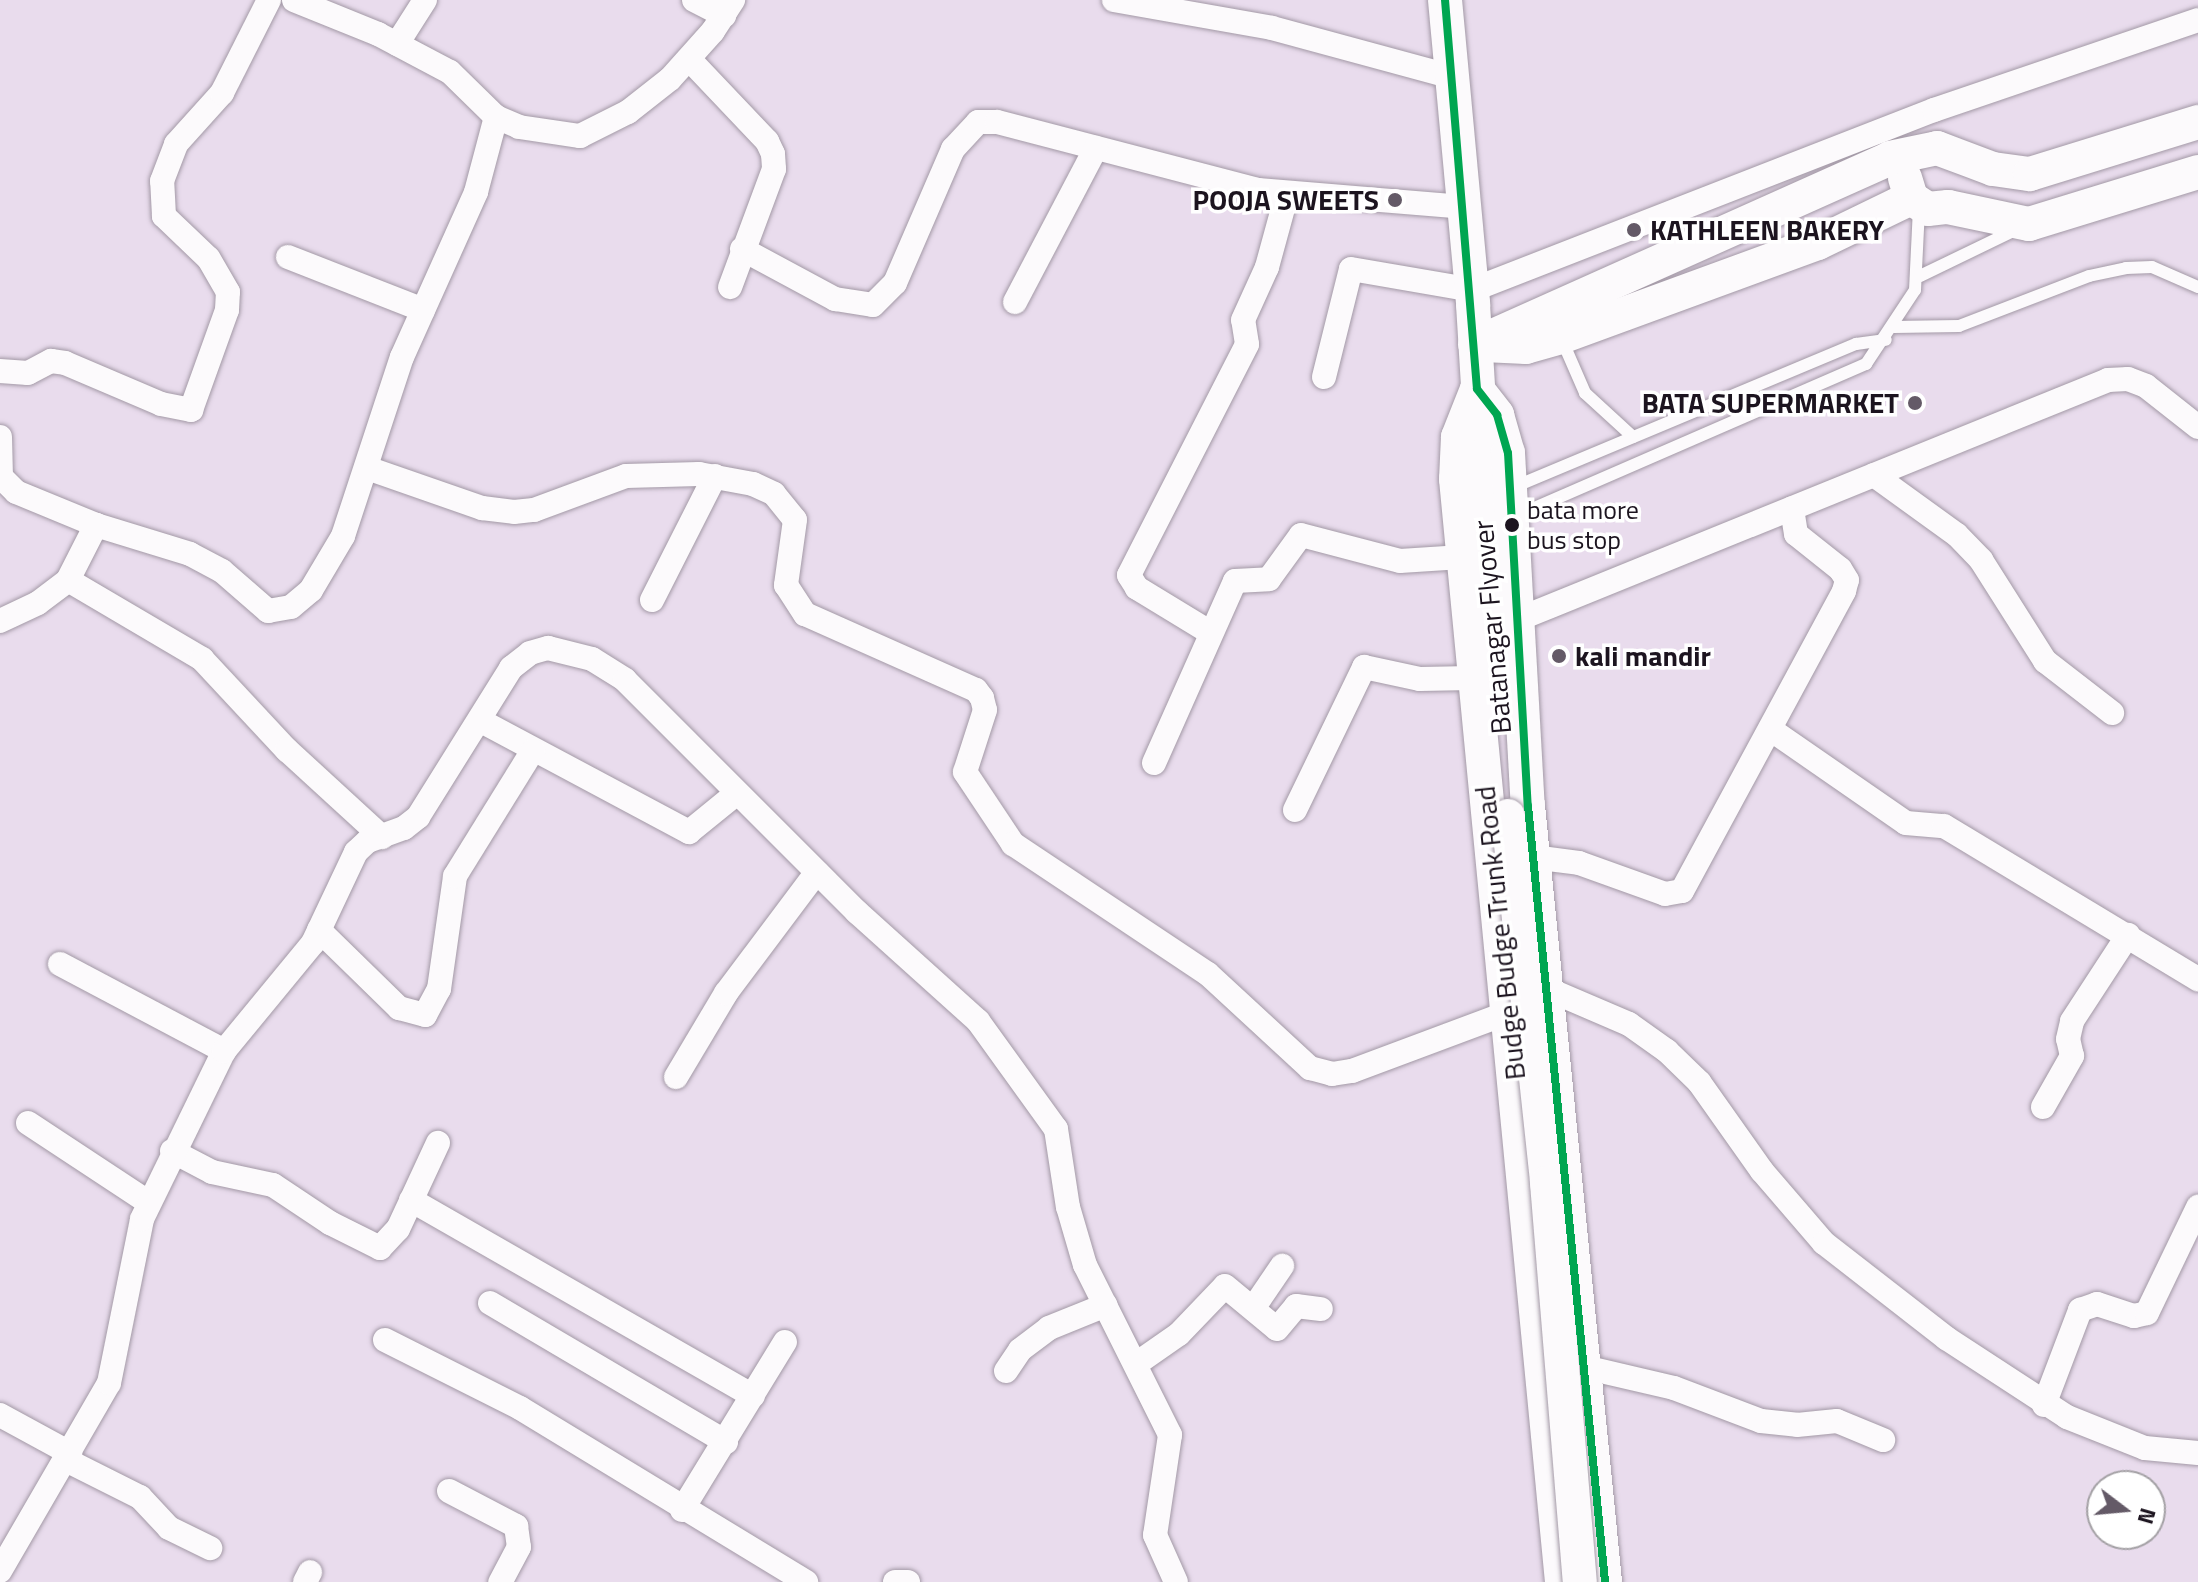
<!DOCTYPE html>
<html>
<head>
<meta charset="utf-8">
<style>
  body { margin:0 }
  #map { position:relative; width:2198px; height:1582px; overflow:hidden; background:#e9dced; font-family:"Titillium Web",sans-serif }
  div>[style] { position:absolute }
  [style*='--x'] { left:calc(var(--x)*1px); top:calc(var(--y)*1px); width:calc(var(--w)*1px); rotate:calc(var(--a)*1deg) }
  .roads { filter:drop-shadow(0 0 2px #a399a6) drop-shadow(0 0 2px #a399a6) }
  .lane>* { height:12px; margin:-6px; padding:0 6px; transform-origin:6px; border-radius:6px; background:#fcfafc }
  .street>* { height:24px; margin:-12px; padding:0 12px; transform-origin:12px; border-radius:12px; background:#fcfafc }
  .secondary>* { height:34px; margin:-17px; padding:0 17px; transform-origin:17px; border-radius:17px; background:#fcfafc }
  .bridges { filter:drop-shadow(0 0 2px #a399a6) drop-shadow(0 0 2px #a399a6) }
  .secondary-bridge>* { height:34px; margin:-17px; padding:0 17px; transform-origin:17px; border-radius:17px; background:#fcfafc }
  .bus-1>* { height:8px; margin:-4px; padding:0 4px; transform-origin:4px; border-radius:4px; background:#00a651 }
  .dots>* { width:22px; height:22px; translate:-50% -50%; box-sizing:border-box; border:4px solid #fff; border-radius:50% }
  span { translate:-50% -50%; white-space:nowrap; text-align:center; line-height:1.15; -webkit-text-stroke:7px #fff; paint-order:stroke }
  .bus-label { font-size:26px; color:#1c141f }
  .left { translate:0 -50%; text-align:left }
  .poi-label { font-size:28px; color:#1c141f; font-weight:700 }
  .right { translate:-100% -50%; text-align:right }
  .street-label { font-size:28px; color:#1c141f }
  .north { position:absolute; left:2086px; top:1470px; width:80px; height:80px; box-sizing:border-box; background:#fff; border:2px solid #a4a1a5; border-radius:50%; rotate:106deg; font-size:22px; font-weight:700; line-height:32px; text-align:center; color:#1c141f }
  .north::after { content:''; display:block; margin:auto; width:28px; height:36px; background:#645a67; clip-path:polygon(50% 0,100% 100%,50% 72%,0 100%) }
</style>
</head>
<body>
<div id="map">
  <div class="roads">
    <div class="lane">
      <div style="--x:1920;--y:276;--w:106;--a:-25.8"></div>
      <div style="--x:1894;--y:327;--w:65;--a:-0.9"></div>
      <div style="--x:1959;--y:326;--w:139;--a:-21"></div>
      <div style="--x:2089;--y:276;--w:38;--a:-12"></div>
      <div style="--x:2126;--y:268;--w:26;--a:-2"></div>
      <div style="--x:2152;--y:267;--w:50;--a:23.5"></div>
      <div style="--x:1562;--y:340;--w:58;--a:66.5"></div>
      <div style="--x:1585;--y:393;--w:65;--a:42.5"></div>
      <div style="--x:1514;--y:487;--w:371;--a:-22.7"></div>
      <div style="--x:1856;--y:344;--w:30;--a:-8"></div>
      <div style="--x:1516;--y:516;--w:382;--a:-23.5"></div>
      <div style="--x:1866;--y:364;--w:89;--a:-56.5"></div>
      <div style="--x:1915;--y:290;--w:82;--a:-87.2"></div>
    </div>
    <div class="street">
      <div style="--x:294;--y:0;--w:91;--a:22"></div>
      <div style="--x:378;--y:34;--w:81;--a:27.8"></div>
      <div style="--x:450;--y:72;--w:64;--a:44.4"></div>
      <div style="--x:496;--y:117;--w:25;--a:23"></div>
      <div style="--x:519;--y:127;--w:62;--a:8.4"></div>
      <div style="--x:580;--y:136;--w:54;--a:-26.6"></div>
      <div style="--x:628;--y:112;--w:53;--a:-38.2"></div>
      <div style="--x:670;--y:79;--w:64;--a:-48.1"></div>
      <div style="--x:713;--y:31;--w:37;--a:-57"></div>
      <div style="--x:694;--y:0;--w:34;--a:27"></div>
      <div style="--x:1114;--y:0;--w:160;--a:10"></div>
      <div style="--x:1272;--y:28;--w:187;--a:15.2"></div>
      <div style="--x:397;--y:44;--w:52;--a:-57.5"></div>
      <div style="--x:690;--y:60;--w:112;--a:46.5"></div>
      <div style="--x:767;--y:141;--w:14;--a:65"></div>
      <div style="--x:773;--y:154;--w:15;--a:86"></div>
      <div style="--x:774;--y:169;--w:126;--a:110.4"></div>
      <div style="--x:742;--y:249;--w:106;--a:28.3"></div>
      <div style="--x:835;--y:299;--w:38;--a:9"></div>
      <div style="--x:873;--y:305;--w:31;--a:-45"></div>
      <div style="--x:895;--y:283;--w:146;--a:-66.6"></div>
      <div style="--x:953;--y:149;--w:37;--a:-47"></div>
      <div style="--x:978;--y:122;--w:19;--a:0"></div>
      <div style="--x:997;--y:122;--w:270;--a:14.6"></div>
      <div style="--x:1258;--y:190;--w:206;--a:4.7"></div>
      <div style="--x:288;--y:257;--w:145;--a:21.4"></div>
      <div style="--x:1015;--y:302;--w:174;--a:-62.3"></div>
      <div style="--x:0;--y:371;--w:28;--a:4"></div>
      <div style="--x:28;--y:373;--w:26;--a:-28"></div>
      <div style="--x:51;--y:361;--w:14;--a:8"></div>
      <div style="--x:65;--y:363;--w:104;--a:23.1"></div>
      <div style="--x:161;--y:404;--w:31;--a:11"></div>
      <div style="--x:191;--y:410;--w:106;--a:-70.2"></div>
      <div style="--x:227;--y:310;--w:18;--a:-87"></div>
      <div style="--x:228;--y:292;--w:39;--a:-120"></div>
      <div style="--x:208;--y:258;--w:61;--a:-136.3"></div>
      <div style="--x:164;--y:216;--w:35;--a:-93"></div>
      <div style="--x:162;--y:181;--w:40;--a:-69"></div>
      <div style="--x:176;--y:144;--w:69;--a:-48"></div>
      <div style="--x:222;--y:93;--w:104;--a:-63.2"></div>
      <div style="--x:1324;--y:377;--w:111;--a:-76"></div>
      <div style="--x:1351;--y:269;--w:123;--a:9.8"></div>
      <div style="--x:1472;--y:290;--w:496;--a:-21.3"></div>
      <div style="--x:1934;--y:110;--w:279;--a:-18.8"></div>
      <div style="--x:0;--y:437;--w:40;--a:88.6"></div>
      <div style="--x:1;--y:477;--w:21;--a:45"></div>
      <div style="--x:16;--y:492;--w:87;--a:22.4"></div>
      <div style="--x:96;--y:525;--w:98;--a:17.1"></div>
      <div style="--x:190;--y:554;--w:36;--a:28"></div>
      <div style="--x:222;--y:571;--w:61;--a:41"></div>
      <div style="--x:268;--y:611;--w:23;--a:-10"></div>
      <div style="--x:291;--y:607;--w:26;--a:-40"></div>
      <div style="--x:311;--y:590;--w:63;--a:-59.3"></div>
      <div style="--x:343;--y:536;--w:188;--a:-71.8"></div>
      <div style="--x:402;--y:357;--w:181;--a:-65.8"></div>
      <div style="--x:476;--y:192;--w:78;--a:-75.1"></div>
      <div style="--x:367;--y:468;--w:122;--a:19.2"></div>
      <div style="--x:482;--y:508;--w:32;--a:7"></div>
      <div style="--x:514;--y:512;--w:20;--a:-6"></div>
      <div style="--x:534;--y:510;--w:98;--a:-20.3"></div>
      <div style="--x:626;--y:476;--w:73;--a:-1.6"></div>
      <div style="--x:699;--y:474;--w:55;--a:10.5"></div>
      <div style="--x:753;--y:484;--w:23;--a:25"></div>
      <div style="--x:774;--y:494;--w:33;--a:51"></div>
      <div style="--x:795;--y:520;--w:66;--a:97.9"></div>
      <div style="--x:786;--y:585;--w:35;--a:57"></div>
      <div style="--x:805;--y:614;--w:187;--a:24"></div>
      <div style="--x:976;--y:690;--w:10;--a:53"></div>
      <div style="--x:982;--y:698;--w:12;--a:76"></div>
      <div style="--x:985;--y:710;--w:65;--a:107.9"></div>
      <div style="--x:965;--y:772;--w:87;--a:56.3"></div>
      <div style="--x:1013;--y:844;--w:234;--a:33.7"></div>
      <div style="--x:1208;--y:974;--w:139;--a:42.7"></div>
      <div style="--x:1310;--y:1068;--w:23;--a:15"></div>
      <div style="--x:1332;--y:1074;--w:20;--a:-9"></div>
      <div style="--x:1352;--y:1071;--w:165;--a:-20.5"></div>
      <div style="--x:1874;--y:475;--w:102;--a:35.9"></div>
      <div style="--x:1957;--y:535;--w:35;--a:46"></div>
      <div style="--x:1981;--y:560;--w:120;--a:57.6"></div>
      <div style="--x:2045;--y:661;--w:85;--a:37.8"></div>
      <div style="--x:68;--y:580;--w:156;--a:30.5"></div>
      <div style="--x:202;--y:659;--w:125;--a:47"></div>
      <div style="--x:287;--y:750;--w:129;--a:42.5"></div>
      <div style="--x:652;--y:600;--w:139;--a:-63.1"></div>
      <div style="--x:0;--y:621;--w:42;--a:-25.3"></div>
      <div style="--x:38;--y:603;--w:38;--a:-37"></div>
      <div style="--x:68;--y:580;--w:62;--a:-63"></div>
      <div style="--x:1514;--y:621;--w:641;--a:-22.08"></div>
      <div style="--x:2108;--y:380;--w:20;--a:-3"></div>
      <div style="--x:2128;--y:379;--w:19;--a:21"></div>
      <div style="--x:2146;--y:386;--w:66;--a:38.3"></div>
      <div style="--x:1211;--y:633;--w:87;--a:-148.7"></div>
      <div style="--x:1137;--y:588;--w:15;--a:-122"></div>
      <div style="--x:1129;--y:575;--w:259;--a:-62.9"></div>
      <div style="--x:1247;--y:344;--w:24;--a:-99"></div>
      <div style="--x:1243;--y:320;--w:58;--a:-65.6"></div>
      <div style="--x:1267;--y:267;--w:76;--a:-74.7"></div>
      <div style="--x:481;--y:721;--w:236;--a:28.1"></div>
      <div style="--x:689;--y:832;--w:62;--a:-39.1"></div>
      <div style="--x:1770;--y:729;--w:165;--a:34.7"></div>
      <div style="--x:1906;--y:823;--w:38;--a:5"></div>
      <div style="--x:1944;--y:826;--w:297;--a:31.1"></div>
      <div style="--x:1154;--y:763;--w:199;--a:-66"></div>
      <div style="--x:1235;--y:581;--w:34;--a:-3"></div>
      <div style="--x:1269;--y:579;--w:54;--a:-54"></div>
      <div style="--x:1301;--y:535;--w:102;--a:14.7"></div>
      <div style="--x:1400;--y:561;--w:62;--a:-3.7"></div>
      <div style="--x:1295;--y:810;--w:159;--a:-64.2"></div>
      <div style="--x:1364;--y:667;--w:57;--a:12.1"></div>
      <div style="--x:1420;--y:679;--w:52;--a:-1.1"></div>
      <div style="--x:1533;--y:857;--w:46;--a:7.4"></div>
      <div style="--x:1579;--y:863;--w:91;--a:19.8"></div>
      <div style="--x:1665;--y:894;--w:17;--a:-10"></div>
      <div style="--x:1682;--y:891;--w:341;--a:-61.6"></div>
      <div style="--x:1844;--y:591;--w:11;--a:-75"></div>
      <div style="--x:1847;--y:580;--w:13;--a:-122"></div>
      <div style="--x:1840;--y:569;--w:56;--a:-141.5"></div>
      <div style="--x:1796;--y:534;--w:26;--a:-99"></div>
      <div style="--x:319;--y:930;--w:112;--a:44.3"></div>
      <div style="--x:399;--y:1008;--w:27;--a:15"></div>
      <div style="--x:425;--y:1015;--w:30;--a:-62"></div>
      <div style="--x:439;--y:989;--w:114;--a:-81.9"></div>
      <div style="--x:455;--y:876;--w:148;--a:-58.2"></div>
      <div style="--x:60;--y:964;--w:186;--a:27.9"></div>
      <div style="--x:1545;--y:988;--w:91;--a:23.2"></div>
      <div style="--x:1629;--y:1024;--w:47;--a:35.4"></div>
      <div style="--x:1667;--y:1051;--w:45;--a:44.1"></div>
      <div style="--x:1699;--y:1082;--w:109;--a:54.7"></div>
      <div style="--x:1762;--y:1171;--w:95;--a:49.3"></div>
      <div style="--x:1824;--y:1243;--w:155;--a:37.9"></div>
      <div style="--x:1946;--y:1338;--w:145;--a:33.1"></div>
      <div style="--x:2067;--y:1417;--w:84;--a:21.7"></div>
      <div style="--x:2145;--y:1448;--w:53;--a:5.4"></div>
      <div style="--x:676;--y:1077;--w:98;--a:-59.2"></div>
      <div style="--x:726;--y:993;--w:151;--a:-53.1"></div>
      <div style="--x:2043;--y:1107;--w:59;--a:-60.4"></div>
      <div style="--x:2072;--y:1056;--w:17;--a:-103"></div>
      <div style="--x:2068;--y:1039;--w:18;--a:-77"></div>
      <div style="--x:2072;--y:1021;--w:103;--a:-56.9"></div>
      <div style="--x:28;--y:1123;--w:144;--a:33.4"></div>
      <div style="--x:172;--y:1151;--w:45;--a:27.7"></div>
      <div style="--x:212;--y:1172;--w:62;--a:12"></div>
      <div style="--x:273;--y:1185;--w:69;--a:33.7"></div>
      <div style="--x:330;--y:1223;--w:56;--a:26.6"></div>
      <div style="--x:380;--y:1248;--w:26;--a:-47"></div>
      <div style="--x:398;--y:1229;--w:95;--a:-65.1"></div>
      <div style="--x:411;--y:1200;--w:394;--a:29.8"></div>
      <div style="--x:490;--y:1303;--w:274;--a:30.5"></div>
      <div style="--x:1254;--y:1307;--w:50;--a:-55.7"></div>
      <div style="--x:385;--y:1340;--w:151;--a:26.7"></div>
      <div style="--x:520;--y:1408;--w:335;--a:31.3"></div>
      <div style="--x:1136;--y:1364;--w:52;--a:-34.9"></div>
      <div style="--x:1179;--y:1334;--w:66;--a:-46.2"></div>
      <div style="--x:1225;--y:1286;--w:67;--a:39.6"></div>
      <div style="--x:1277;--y:1329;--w:30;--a:-50"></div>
      <div style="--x:1296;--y:1306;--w:25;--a:7"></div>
      <div style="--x:1584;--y:1367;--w:92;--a:13.1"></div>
      <div style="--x:1674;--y:1388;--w:93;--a:20.8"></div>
      <div style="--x:1761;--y:1421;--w:36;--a:6"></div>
      <div style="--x:1797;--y:1425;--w:40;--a:-5.7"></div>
      <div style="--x:1837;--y:1421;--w:50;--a:22.4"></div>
      <div style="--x:1006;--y:1371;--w:25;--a:-56"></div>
      <div style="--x:1020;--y:1350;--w:36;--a:-37"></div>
      <div style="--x:1049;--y:1328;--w:61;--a:-22"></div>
      <div style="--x:2044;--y:1405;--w:102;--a:-69.2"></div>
      <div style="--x:2080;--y:1310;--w:18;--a:-19"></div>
      <div style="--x:2097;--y:1304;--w:39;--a:18"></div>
      <div style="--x:2134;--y:1316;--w:13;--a:-13"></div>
      <div style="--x:2147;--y:1313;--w:118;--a:-64.3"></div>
      <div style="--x:0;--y:1415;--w:80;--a:28.5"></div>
      <div style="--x:66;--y:1460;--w:83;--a:26.6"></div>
      <div style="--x:140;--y:1497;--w:42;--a:46.9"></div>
      <div style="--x:169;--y:1528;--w:46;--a:26"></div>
      <div style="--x:449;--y:1491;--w:76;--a:27.6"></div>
      <div style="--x:516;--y:1526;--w:21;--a:82"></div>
      <div style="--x:519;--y:1547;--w:40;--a:118"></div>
      <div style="--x:682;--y:1510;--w:197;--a:-58.5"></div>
      <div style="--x:0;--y:1571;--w:217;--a:-59.9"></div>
      <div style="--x:109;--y:1383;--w:167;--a:-78.6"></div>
      <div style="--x:142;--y:1219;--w:187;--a:-64"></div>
      <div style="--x:224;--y:1051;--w:140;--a:-50.5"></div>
      <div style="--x:313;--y:943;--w:101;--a:-64.7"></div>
      <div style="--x:356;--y:852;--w:16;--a:-43"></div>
      <div style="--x:368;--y:841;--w:38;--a:-20"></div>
      <div style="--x:404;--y:828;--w:18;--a:-38"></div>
      <div style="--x:418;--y:817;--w:176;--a:-58"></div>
      <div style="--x:511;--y:668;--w:24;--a:-38"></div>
      <div style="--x:530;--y:653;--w:19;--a:-16"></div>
      <div style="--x:548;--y:648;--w:45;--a:14"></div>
      <div style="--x:592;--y:659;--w:39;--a:32"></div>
      <div style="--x:625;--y:680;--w:328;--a:45"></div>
      <div style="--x:857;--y:912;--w:163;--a:42"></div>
      <div style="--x:978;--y:1021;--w:133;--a:54.2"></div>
      <div style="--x:1056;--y:1129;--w:79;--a:81.3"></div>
      <div style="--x:1068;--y:1207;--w:60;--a:73.7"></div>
      <div style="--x:1085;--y:1265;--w:190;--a:63.4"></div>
      <div style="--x:1170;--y:1435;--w:101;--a:98.5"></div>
      <div style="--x:1155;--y:1535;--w:51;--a:65.9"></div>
      <div style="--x:305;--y:1582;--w:11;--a:-63"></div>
      <div style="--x:895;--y:1582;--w:13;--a:0"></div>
    </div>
    <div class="secondary">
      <div style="--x:1445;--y:0;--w:305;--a:84.7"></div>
      <div style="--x:1473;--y:304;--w:329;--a:86.5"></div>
      <div style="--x:1905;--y:178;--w:21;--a:73"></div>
      <div style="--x:1911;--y:198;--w:20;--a:33"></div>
      <div style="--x:1928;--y:209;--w:20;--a:-6"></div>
      <div style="--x:1948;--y:207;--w:83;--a:11.9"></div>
      <div style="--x:2029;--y:224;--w:177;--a:-17.1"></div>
      <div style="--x:1475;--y:344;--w:455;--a:-24.1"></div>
      <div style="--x:1890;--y:158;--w:48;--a:-12"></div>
      <div style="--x:1937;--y:148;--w:60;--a:20.6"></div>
      <div style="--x:1993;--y:169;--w:37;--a:8"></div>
      <div style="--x:2030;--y:174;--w:176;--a:-17.2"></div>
      <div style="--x:1484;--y:345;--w:42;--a:2.7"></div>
      <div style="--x:1526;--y:347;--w:36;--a:-16"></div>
      <div style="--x:1561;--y:337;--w:274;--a:-20.1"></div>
      <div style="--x:1818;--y:243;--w:103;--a:-25.8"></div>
      <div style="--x:1477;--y:389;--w:33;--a:52"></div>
      <div style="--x:1497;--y:415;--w:40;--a:74"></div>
      <div style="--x:1508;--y:453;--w:354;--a:86.8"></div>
      <div style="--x:1528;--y:806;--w:780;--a:84.33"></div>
      <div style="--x:1477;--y:389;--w:52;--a:111.6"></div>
      <div style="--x:1458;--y:437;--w:42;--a:92.7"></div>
      <div style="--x:1456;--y:479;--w:1108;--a:84.51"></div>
    </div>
  </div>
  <div class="bridges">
    <div class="secondary-bridge">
      <div style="--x:1508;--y:816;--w:369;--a:83.9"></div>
      <div style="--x:1547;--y:1183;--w:400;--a:85.3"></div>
    </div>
  </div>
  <div class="bus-1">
    <div style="--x:1445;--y:0;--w:390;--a:85.3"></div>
    <div style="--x:1477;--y:389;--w:33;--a:52"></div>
    <div style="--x:1497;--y:415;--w:40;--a:74"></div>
    <div style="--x:1508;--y:453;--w:354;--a:86.8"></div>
    <div style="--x:1528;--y:806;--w:780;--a:84.33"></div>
  </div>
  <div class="dots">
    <div style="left:1395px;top:200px;background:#645a67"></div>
    <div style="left:1634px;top:230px;background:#645a67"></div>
    <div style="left:1915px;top:403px;background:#645a67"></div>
    <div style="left:1512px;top:525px;background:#1c141f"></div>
    <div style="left:1559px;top:656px;background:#645a67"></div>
  </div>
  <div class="bus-label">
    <span class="left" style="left:1527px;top:525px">bata more<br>bus stop</span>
  </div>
  <div class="poi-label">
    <span class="right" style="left:1379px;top:200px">POOJA SWEETS</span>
    <span class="left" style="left:1650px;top:230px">KATHLEEN BAKERY</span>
    <span class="right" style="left:1899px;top:403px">BATA SUPERMARKET</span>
    <span class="left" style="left:1575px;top:656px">kali mandir</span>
  </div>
  <div class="street-label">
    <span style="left:1492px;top:627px;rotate:-95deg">Batanagar Flyover</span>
    <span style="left:1500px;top:933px;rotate:-96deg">Budge Budge Trunk Road</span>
  </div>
  <div class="north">N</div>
</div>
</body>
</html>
